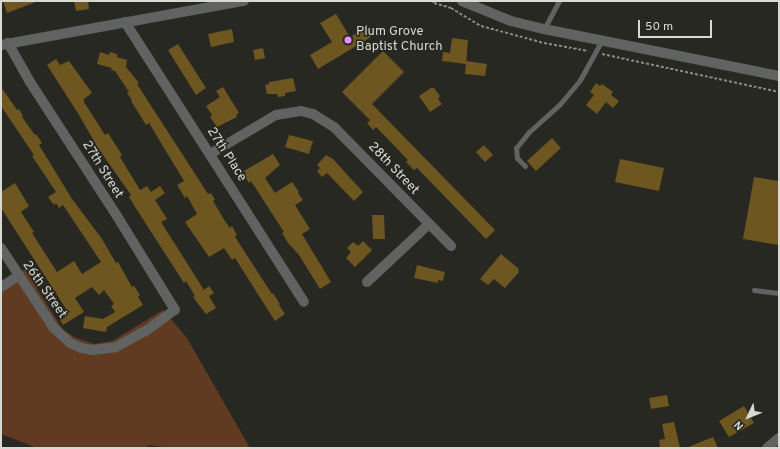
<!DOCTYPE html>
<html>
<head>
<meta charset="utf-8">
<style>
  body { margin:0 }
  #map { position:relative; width:780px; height:449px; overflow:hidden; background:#272822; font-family:Overpass,sans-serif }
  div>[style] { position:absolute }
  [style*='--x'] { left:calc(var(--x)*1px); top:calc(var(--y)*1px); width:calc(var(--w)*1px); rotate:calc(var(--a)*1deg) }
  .green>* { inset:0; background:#613b21 }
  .building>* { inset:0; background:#6d5620 }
  .path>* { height:2px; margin-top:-1px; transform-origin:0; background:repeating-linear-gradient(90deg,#888984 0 3px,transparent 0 5px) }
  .service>* { height:5px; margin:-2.5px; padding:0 2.5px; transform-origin:2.5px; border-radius:2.5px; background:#606361 }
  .minor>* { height:10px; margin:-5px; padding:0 5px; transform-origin:5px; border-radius:5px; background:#606361 }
  .tertiary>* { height:10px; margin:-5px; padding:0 5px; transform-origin:5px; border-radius:5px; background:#606361 }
  .dots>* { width:11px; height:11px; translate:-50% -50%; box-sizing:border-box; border:2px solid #272822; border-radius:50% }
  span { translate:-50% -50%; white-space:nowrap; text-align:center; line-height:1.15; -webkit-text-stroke:3px #272822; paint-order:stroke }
  .poi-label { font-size:13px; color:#d8d9d5 }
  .left { translate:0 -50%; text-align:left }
  .street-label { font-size:13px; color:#d8d9d5 }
  .frame { position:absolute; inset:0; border:2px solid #d8d9d5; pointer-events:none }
  .north { position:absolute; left:728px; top:397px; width:40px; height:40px; -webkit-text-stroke:3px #272822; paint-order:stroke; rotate:227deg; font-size:11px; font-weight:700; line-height:16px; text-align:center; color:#d8d9d5 }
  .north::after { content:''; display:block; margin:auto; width:14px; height:18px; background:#d8d9d5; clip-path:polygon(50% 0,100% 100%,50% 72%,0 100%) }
  .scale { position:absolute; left:638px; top:20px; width:74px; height:18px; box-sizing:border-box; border:2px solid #d8d9d5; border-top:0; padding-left:5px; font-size:12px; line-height:14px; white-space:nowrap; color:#d8d9d5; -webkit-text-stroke:3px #272822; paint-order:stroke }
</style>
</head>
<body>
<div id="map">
  <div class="green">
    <div style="clip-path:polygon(25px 269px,63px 330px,74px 337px,94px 344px,112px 341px,163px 310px,187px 338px,250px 448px,171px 448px,148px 445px,147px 448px,37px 448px,1px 434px,1px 284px)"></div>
  </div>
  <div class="building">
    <div style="clip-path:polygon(3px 1px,36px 1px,36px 2px,7px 13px)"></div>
    <div style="clip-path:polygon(74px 1px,88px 1px,89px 9px,76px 11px)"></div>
    <div style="clip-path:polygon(336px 14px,350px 37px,365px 28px,371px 37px,318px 69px,310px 55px,332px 42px,320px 23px)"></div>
    <div style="clip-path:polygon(232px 29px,234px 42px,211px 47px,208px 34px)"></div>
    <div style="clip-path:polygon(452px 38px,468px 40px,466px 64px,442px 61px,443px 52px,450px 53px)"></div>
    <div style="clip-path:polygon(178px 44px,206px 88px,196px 95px,168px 50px)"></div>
    <div style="clip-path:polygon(263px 48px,265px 58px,255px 60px,253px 50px)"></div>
    <div style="clip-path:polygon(383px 51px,404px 72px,372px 104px,495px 230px,486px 239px,417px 168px,414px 170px,406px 162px,408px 160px,376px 127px,373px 130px,367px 123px,370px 120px,342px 92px)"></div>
    <div style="clip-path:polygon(100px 52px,109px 55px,110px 52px,117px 54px,117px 57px,127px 60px,126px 67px,139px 83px,137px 84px,208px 194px,211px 193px,215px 200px,213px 201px,225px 221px,230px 228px,232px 226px,237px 235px,235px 236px,237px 240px,272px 294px,273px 293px,280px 304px,279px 305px,285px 314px,275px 321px,235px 258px,232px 260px,224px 248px,209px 257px,185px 222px,197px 214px,187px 196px,185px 198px,177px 185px,184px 181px,149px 123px,146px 125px,131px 101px,132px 100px,127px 93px,129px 92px,115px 71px,111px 70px,112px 68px,97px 64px)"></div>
    <div style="clip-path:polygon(56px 59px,60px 65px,69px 61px,92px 93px,84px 99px,84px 102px,105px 135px,108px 133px,122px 155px,120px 157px,140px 190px,147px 186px,151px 192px,160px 186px,165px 193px,155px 200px,167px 219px,161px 222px,204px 290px,209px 286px,214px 293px,209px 296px,216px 308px,206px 314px,193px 297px,195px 296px,186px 281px,184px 283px,137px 210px,129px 197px,131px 195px,98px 148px,79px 115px,47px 65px)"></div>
    <div style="clip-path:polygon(466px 61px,487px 64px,485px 76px,465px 74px)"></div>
    <div style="clip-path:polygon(293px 78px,296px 91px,285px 93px,285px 96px,278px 97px,277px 94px,267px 94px,265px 85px,269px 84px,269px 82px)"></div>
    <div style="clip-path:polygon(596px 83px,600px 86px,602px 84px,613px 92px,611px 95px,619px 101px,613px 108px,606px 102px,597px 114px,586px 105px,594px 95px,590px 92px)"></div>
    <div style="clip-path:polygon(1px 87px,17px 110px,19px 109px,23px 116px,22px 117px,35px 135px,36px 134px,42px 143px,39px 145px,72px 199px,102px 239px,116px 263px,118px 262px,132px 287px,134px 286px,140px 295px,138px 297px,143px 305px,107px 327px,106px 332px,83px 328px,85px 316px,103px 319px,115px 312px,111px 306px,114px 304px,104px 290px,99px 295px,92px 287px,75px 298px,84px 312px,63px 325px,59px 318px,68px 312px,1px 208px,1px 192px,15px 183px,29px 206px,21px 212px,34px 232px,32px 233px,57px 272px,74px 261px,82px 274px,101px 262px,63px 205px,59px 208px,56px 203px,54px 205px,48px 197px,56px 192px,32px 156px,34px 155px,1px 106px)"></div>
    <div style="clip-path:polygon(223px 87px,239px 113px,236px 115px,237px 117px,217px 127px,210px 117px,212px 115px,206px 106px,220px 97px,216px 91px)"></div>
    <div style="clip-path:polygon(431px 88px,434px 88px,440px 96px,438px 99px,442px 104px,430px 112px,419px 96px)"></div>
    <div style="clip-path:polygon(289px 135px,313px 141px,309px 154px,285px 147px)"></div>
    <div style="clip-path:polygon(552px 138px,561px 148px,536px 171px,527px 161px)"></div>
    <div style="clip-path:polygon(484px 145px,493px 155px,485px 162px,476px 152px)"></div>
    <div style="clip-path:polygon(273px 154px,280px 165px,265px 178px,275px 193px,292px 182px,299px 192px,298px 193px,303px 200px,295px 205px,310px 229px,302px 234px,331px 282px,320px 289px,299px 255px,288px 243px,282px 233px,284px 232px,251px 181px,249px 183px,244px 175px,246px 174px,244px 171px)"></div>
    <div style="clip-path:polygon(326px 155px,333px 159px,363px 192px,354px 201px,327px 173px,322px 177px,317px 171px,320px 168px,317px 165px)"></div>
    <div style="clip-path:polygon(620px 159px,664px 168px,659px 191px,615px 182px)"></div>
    <div style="clip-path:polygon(754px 177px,779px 181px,779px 245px,743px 239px)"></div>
    <div style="clip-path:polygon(372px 215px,384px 215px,385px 239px,373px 239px)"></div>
    <div style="clip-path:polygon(363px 241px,372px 250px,355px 267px,346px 258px,351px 252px,347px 248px,353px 242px,358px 246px)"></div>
    <div style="clip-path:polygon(501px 254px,519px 269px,518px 270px,519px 272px,505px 288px,494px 279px,488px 285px,480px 279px)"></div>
    <div style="clip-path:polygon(417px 265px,445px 272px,443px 281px,438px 280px,438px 283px,414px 278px)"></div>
    <div style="clip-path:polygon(667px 395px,669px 406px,651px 409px,649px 398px)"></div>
    <div style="clip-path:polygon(744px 406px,754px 423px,729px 437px,719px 421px)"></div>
    <div style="clip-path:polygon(674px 422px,680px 448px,660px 448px,659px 440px,665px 439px,662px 424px)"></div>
    <div style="clip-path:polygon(713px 437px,718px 448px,686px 448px)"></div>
  </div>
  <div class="path">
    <div style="--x:433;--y:1;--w:2;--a:63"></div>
    <div style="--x:434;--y:3;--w:18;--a:16"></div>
    <div style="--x:451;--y:8;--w:35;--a:31"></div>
    <div style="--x:481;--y:26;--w:65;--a:15.1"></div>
    <div style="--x:544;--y:43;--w:45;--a:10.3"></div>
    <div style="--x:602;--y:54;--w:181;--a:12.1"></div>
  </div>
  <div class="service">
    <div style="--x:544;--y:29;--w:32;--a:-62"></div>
    <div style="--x:525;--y:166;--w:11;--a:-135"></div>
    <div style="--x:517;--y:158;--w:10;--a:-96"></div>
    <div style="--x:516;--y:148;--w:21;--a:-51"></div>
    <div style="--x:529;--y:132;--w:42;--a:-42.1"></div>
    <div style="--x:560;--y:104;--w:31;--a:-50"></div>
    <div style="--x:580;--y:80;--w:46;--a:-61.2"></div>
    <div style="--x:754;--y:290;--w:25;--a:7"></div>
  </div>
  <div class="minor">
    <div style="--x:125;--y:22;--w:332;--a:57.4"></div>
    <div style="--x:210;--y:154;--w:77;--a:-30.6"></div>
    <div style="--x:276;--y:115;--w:25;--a:-9"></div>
    <div style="--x:301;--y:111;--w:12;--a:14"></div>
    <div style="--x:313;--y:114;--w:25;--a:32"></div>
    <div style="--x:334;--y:127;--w:167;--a:45.5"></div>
    <div style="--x:1;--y:248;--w:95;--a:56.6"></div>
    <div style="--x:53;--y:327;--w:23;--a:43"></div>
    <div style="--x:70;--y:343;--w:12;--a:24"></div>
    <div style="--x:81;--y:348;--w:12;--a:9"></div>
    <div style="--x:93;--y:350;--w:23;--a:-7"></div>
    <div style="--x:116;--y:347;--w:35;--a:-29"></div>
    <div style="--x:147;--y:330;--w:34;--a:-36"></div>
    <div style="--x:175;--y:310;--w:110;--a:-121.7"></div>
    <div style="--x:117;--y:216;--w:160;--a:-123"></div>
    <div style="--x:30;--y:82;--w:45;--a:-119.4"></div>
    <div style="--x:367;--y:282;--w:85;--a:-43.1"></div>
    <div style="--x:1;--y:287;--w:20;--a:-33"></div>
    <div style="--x:767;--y:448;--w:16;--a:-40"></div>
  </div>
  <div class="tertiary">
    <div style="--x:462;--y:1;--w:53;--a:22.2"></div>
    <div style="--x:511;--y:21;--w:34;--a:14"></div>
    <div style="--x:544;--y:29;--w:240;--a:11.3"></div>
    <div style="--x:1;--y:45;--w:247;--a:-10.3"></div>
  </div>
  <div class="dots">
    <div style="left:348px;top:40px;background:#e88eff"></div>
  </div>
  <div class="poi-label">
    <span class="left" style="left:356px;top:40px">Plum Grove<br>Baptist Church</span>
  </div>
  <div class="street-label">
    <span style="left:226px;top:155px;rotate:57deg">27th Place</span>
    <span style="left:393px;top:169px;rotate:46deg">28th Street</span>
    <span style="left:102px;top:170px;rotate:58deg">27th Street</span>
    <span style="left:44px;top:290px;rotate:55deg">26th Street</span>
  </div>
  <div class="frame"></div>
  <div class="north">N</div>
  <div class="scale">50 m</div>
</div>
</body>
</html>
